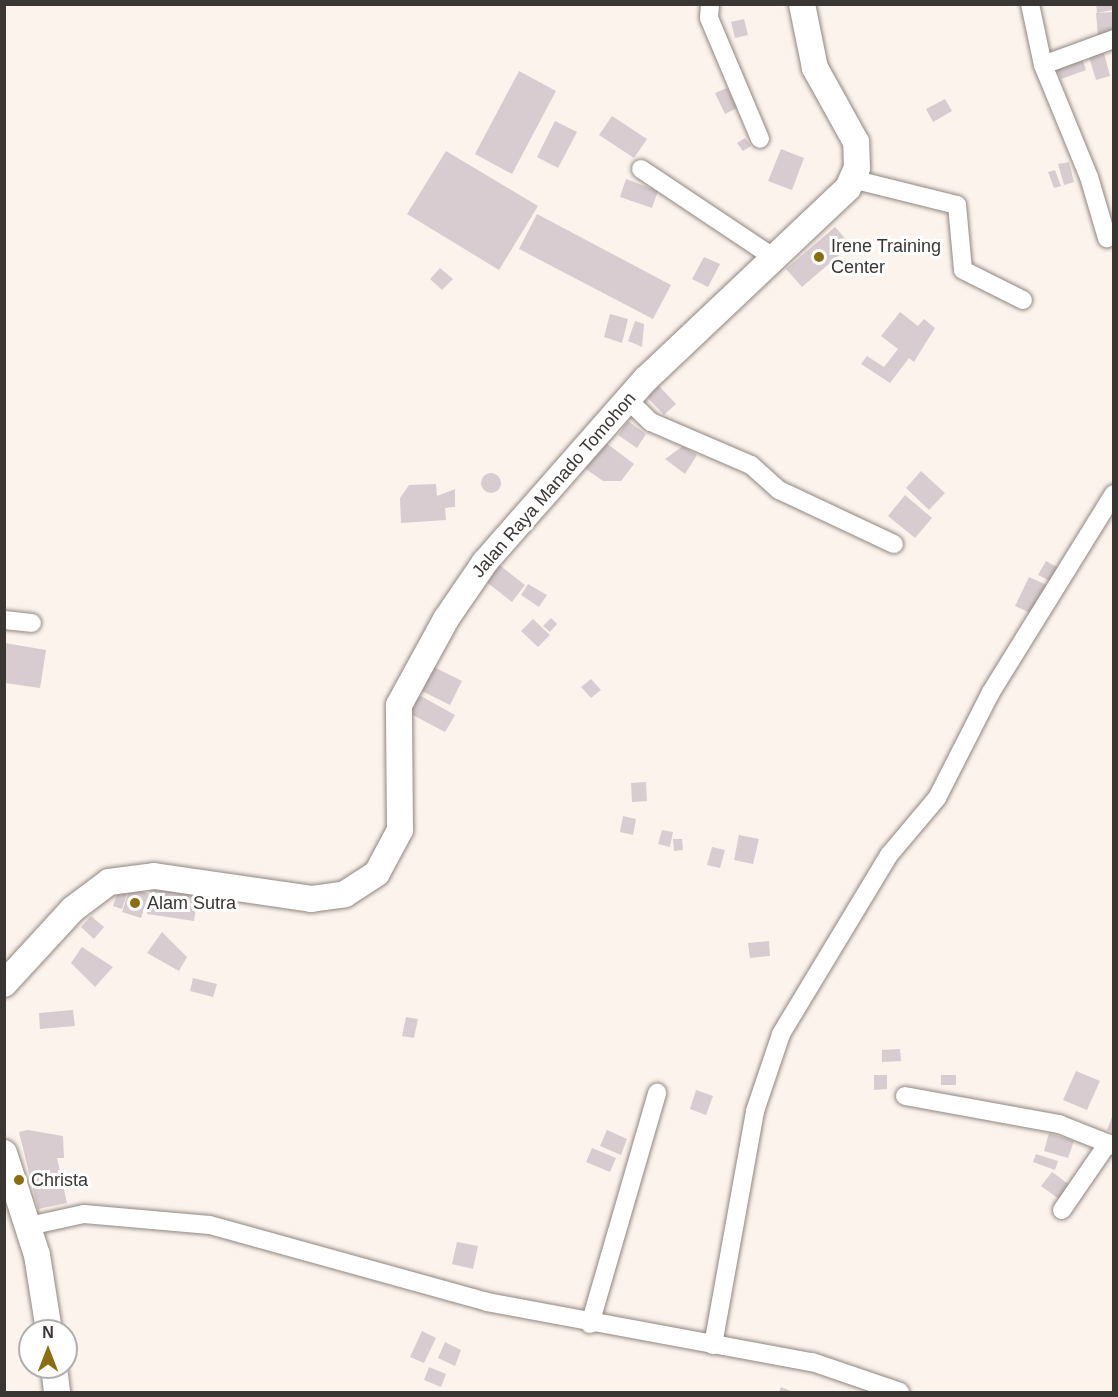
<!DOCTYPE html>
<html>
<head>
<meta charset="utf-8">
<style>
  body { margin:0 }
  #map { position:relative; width:1118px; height:1397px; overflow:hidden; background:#fdf3ed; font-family:Helvetica,sans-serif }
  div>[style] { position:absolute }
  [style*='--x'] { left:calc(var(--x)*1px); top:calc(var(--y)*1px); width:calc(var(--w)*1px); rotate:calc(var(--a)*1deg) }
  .building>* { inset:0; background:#d8ccd0 }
  .round { border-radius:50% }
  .roads { filter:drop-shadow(0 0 2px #8f8680) drop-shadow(0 0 2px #8f8680) }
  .minor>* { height:18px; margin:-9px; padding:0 9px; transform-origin:9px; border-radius:9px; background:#fff }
  .highway>* { height:26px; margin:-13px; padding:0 13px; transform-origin:13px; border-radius:13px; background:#fff }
  .dots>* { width:16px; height:16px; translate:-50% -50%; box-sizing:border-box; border:3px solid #fff; border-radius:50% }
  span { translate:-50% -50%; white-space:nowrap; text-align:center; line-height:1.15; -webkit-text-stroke:6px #fff; paint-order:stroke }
  .poi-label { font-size:18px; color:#3a3634 }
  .left { translate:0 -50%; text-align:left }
  .street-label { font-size:18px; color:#3a3634 }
  .frame { position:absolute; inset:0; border:6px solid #3a3634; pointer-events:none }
  .north { position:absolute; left:18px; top:1319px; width:60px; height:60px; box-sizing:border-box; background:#fff; border:2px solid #b0afae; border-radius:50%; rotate:0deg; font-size:16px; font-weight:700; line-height:24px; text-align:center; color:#3a3634 }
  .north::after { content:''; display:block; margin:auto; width:21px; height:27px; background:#8a6e0f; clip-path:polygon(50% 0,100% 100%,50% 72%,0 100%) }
</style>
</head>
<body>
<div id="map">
  <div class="building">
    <div style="clip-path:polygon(1096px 4px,1113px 4px,1113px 10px,1097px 13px)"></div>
    <div style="clip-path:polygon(1113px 12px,1113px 35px,1098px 36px,1096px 13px)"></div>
    <div style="clip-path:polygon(744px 19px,748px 35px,735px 38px,731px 22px)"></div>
    <div style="clip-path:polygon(1104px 53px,1110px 76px,1096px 80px,1089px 57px)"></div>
    <div style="clip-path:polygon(1081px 55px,1086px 70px,1061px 79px,1055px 64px)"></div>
    <div style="clip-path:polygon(519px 71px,556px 91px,512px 174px,475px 154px)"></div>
    <div style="clip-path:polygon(727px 88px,737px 108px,725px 114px,715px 93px)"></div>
    <div style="clip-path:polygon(945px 99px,952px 111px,933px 122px,926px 109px)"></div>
    <div style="clip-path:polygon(612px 116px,647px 139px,634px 158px,599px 135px)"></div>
    <div style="clip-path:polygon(555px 121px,577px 132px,558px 168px,537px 157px)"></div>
    <div style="clip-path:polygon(745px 138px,751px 146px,743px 151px,737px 143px)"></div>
    <div style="clip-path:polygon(781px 149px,804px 158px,792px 190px,768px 181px)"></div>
    <div style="clip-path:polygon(446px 151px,538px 206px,499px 270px,407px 214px)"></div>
    <div style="clip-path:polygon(1069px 162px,1074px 182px,1064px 185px,1058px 164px)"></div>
    <div style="clip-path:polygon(1055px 170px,1061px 186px,1054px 188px,1048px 172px)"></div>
    <div style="clip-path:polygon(626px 179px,658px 191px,652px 208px,620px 197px)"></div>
    <div style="clip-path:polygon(537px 214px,671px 285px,653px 319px,519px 249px)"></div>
    <div style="clip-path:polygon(835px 227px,851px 245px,802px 287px,786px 269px)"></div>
    <div style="clip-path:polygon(704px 257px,720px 264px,708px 287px,692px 279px)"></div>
    <div style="clip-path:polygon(440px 268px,453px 279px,442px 290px,430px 279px)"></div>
    <div style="clip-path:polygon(900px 312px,918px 326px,924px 319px,935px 328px,914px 362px,909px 358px,890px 383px,861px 364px,867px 356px,884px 367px,898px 349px,881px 336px)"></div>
    <div style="clip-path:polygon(610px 314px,628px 319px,622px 343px,604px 337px)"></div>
    <div style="clip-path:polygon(635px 321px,644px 324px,642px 347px,628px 341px)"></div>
    <div style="clip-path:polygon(659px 386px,676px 404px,664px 415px,647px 397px)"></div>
    <div style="clip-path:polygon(628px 421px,646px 434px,637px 448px,618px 435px)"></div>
    <div style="clip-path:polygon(605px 442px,634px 464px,621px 481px,603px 481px,580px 465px)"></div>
    <div style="clip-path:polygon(683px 446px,697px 455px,685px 474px,665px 459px)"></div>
    <div style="clip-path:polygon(921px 471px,945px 493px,929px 510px,906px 488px)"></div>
    <div class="round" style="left:481px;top:473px;width:20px;height:20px"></div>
    <div style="clip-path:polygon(436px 484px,437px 496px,455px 489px,455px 507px,445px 508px,446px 520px,401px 523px,400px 498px,409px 485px)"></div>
    <div style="clip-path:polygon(905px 495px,932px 518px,915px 538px,888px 516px)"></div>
    <div style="clip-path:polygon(1046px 561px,1059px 568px,1052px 582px,1038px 575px)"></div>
    <div style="clip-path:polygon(497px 563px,525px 585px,512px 602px,484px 580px)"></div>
    <div style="clip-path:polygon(1029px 577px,1049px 586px,1035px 615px,1015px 606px)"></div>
    <div style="clip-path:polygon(528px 584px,547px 595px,539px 607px,521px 595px)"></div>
    <div style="clip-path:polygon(551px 618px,557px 624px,550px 632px,543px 626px)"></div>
    <div style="clip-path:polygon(533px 619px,550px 635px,538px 647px,521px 631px)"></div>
    <div style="clip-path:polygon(5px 643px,46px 650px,40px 688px,5px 683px)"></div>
    <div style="clip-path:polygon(434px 667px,462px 681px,450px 705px,422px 691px)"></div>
    <div style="clip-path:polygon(591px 679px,601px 690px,591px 698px,581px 687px)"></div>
    <div style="clip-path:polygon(419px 695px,455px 715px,445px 732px,409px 713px)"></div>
    <div style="clip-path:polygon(646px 782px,647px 801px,632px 802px,631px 783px)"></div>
    <div style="clip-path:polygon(623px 816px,636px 819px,633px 835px,620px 832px)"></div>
    <div style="clip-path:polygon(662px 830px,673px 832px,670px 847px,658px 844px)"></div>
    <div style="clip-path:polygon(739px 835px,759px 839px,753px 864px,734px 860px)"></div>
    <div style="clip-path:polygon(673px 839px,682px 839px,683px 850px,674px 851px)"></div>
    <div style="clip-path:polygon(712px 847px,725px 850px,720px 868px,707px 865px)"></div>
    <div style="clip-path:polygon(130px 887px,149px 894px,141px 918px,122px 912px)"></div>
    <div style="clip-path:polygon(151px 887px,198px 894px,194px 921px,147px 914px)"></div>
    <div style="clip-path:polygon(118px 891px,127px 894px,122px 909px,113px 906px)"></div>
    <div style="clip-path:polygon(91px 916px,104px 927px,94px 939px,81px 927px)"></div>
    <div style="clip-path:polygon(162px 932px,187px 957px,179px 971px,147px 953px)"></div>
    <div style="clip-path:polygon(769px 941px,770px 956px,750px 958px,748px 943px)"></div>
    <div style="clip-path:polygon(82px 947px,113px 967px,95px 987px,71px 963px)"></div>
    <div style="clip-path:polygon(193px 978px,217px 984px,213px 997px,190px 991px)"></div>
    <div style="clip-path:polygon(73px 1010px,75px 1026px,40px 1029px,39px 1013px)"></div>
    <div style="clip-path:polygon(406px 1017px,418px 1019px,414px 1038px,402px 1036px)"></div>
    <div style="clip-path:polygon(900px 1049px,901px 1061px,882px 1062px,882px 1050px)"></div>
    <div style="clip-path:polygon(1076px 1071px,1100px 1081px,1087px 1110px,1063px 1100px)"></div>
    <div style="clip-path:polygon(874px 1075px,887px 1075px,887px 1089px,874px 1090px)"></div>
    <div style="clip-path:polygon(941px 1075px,956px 1075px,956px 1085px,941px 1085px)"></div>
    <div style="clip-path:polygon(696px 1090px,713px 1096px,706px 1115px,690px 1109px)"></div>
    <div style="clip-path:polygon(1113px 1114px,1113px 1132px,1107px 1130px)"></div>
    <div style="clip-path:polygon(28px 1130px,63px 1136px,64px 1158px,57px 1158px,67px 1203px,38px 1209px,19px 1132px)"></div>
    <div style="clip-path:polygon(607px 1130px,627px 1139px,621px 1155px,600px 1146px)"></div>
    <div style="clip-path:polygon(1049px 1133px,1074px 1141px,1068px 1158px,1044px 1151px)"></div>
    <div style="clip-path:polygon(592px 1148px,616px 1158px,610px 1172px,586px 1162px)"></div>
    <div style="clip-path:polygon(1036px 1154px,1058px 1161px,1055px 1170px,1033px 1162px)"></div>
    <div style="clip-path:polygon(1052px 1172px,1074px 1188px,1063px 1202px,1041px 1186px)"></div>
    <div style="clip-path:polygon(457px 1242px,478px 1246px,473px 1269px,452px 1264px)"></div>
    <div style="clip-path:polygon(422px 1331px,436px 1338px,424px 1363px,410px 1357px)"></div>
    <div style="clip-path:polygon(445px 1342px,461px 1350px,455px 1366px,438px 1358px)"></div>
    <div style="clip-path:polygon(429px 1367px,446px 1374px,441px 1387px,424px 1380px)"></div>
    <div style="clip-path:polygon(781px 1387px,793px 1392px,779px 1392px)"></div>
  </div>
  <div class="roads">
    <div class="minor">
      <div style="--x:710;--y:4;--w:14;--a:94"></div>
      <div style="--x:709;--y:18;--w:131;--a:67.1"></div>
      <div style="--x:1030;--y:4;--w:62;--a:78"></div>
      <div style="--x:1043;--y:65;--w:121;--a:67.7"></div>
      <div style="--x:1089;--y:177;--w:64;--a:73.6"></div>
      <div style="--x:1043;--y:65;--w:76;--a:-20.1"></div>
      <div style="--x:641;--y:169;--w:159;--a:33.7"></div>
      <div style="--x:852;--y:179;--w:108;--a:13.9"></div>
      <div style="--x:957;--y:205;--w:65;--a:84.7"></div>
      <div style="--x:963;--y:270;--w:67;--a:26.6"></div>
      <div style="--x:628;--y:400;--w:32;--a:44"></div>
      <div style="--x:651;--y:422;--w:109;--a:23.3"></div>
      <div style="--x:751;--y:465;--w:38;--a:42"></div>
      <div style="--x:779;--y:490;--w:127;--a:25.2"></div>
      <div style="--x:4;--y:620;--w:28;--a:6"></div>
      <div style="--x:905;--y:1096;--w:157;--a:10.3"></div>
      <div style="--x:1059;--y:1124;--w:59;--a:21.8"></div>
      <div style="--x:1062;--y:1210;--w:81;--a:-55.5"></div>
      <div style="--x:29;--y:1226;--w:56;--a:-12.3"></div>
      <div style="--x:84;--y:1214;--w:126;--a:5"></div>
      <div style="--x:210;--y:1225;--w:288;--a:15.5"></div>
      <div style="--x:487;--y:1302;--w:330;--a:10.5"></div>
      <div style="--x:812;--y:1362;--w:93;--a:18.8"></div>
      <div style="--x:590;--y:1324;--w:241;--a:-73.8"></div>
      <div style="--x:713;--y:1345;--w:238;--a:-79.8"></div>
      <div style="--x:755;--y:1111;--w:81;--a:-71.3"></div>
      <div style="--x:781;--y:1034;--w:209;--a:-58.9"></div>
      <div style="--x:889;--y:855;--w:75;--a:-49.9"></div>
      <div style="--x:937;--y:798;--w:119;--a:-63"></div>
      <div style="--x:991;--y:692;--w:233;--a:-58.2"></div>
    </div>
    <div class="highway">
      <div style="--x:4;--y:984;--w:102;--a:-47.4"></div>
      <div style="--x:73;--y:909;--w:45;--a:-36.9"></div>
      <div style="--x:109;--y:882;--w:45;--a:-7.6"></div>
      <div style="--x:154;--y:876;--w:159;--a:8.3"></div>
      <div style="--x:311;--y:899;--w:34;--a:-8"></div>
      <div style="--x:345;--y:894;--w:38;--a:-33"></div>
      <div style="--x:377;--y:873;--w:49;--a:-61.9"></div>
      <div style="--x:400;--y:830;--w:125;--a:-90.5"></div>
      <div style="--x:399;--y:705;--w:98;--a:-61.3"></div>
      <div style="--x:446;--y:619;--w:69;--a:-55.6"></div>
      <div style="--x:485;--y:562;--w:244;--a:-48.7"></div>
      <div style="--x:646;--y:379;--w:278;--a:-43.4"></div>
      <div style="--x:848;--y:188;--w:22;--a:-66"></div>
      <div style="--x:857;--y:168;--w:26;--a:-92"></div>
      <div style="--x:856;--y:142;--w:85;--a:-119"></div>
      <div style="--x:815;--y:68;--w:65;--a:-101.5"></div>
      <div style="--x:4;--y:1153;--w:107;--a:72.1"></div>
      <div style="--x:37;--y:1255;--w:77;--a:81"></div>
      <div style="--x:54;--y:1367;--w:25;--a:83"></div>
    </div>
  </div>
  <div class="dots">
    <div style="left:819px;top:257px;background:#8a6e0f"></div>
    <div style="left:135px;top:903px;background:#8a6e0f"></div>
    <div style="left:19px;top:1180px;background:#8a6e0f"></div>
  </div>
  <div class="poi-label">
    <span class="left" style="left:831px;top:257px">Irene Training<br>Center</span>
    <span class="left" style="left:147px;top:903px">Alam Sutra</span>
    <span class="left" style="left:31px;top:1180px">Christa</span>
  </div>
  <div class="street-label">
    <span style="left:554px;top:485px;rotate:-49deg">Jalan Raya Manado Tomohon</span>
  </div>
  <div class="frame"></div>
  <div class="north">N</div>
</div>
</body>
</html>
